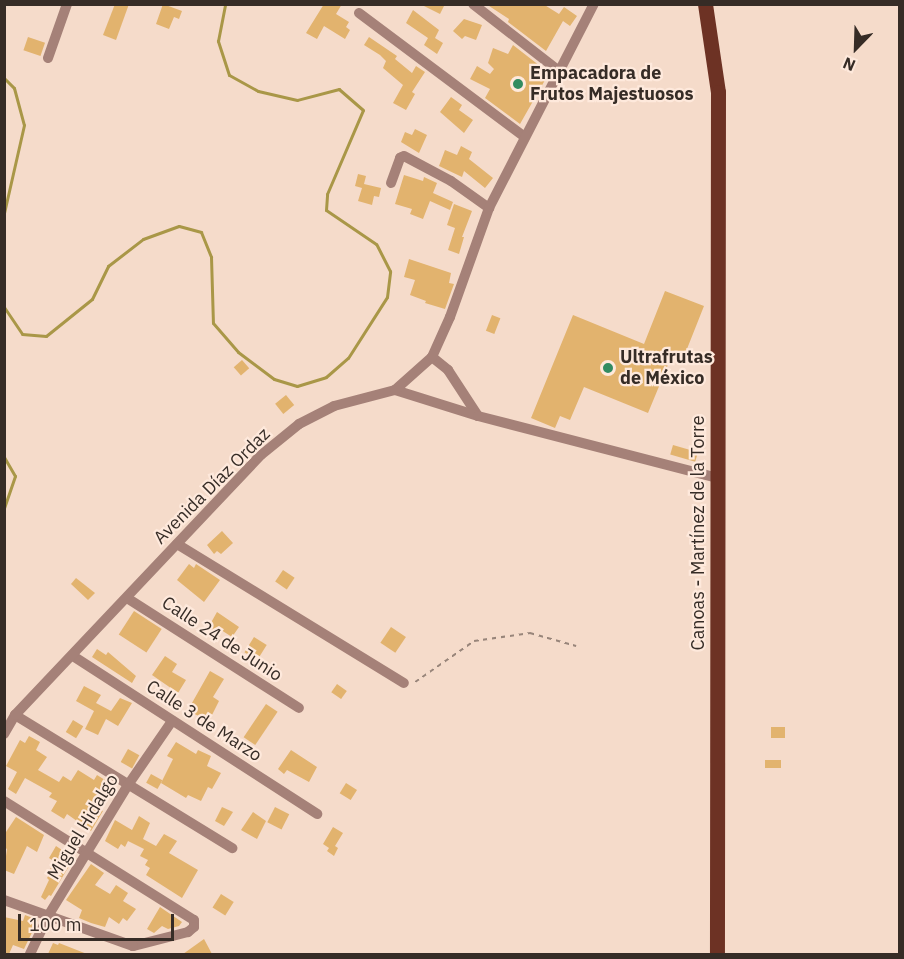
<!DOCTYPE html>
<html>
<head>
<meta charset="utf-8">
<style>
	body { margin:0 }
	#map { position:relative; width:904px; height:959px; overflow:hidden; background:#f5dbca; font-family:"IBM Plex Sans",sans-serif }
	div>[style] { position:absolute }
	.stream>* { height:3px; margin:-1.5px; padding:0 1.5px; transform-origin:1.5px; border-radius:1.5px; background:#a99747 }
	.building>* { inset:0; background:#e2b36e; transform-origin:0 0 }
	.path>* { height:1.5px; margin-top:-0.75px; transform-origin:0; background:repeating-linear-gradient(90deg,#98857a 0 4.5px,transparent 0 9px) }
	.street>* { height:10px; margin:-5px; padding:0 5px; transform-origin:5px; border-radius:5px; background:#a58178 }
	.primary>* { height:15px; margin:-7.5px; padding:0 7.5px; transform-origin:7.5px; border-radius:7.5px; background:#6d3224 }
	.dots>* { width:16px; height:16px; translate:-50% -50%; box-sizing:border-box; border:3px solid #fee9dc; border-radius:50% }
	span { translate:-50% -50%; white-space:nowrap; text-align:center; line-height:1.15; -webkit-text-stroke:4.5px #fee9dc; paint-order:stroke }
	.poi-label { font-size:18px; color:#362c26; font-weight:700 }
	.left { translate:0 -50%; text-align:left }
	.street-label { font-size:18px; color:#362c26 }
	.frame { position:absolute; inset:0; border:6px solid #362c26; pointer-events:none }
	.north { position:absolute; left:826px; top:18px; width:60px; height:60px; -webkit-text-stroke:4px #fee9dc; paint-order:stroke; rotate:203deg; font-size:16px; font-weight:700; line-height:24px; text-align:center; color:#362c26 }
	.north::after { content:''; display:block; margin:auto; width:21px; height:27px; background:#362c26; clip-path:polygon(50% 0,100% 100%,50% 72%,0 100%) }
	.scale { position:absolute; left:18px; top:914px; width:156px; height:27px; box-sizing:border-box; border:3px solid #362c26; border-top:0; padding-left:8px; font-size:18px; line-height:21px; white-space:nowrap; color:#362c26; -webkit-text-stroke:4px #fee9dc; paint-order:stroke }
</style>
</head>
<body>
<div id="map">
	<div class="stream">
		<i style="left:4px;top:78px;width:14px;rotate:45deg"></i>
		<i style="left:14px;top:88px;width:38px;rotate:75deg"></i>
		<i style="left:24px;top:125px;width:90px;rotate:102.8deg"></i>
		<i style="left:4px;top:307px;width:32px;rotate:56deg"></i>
		<i style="left:22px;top:334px;width:24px;rotate:5deg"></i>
		<i style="left:46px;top:336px;width:59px;rotate:-38.8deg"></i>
		<i style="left:92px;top:299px;width:37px;rotate:-64deg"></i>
		<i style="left:108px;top:266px;width:44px;rotate:-37.6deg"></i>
		<i style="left:143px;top:239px;width:38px;rotate:-20deg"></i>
		<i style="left:179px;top:226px;width:23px;rotate:15deg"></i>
		<i style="left:201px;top:232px;width:27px;rotate:68deg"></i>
		<i style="left:211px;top:257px;width:66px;rotate:88.3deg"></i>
		<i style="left:213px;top:323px;width:38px;rotate:49deg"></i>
		<i style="left:238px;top:352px;width:45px;rotate:36.9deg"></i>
		<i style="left:274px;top:379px;width:24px;rotate:17deg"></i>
		<i style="left:297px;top:386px;width:30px;rotate:-17deg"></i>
		<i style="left:326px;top:377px;width:29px;rotate:-41deg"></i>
		<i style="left:348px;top:358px;width:72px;rotate:-57.4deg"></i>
		<i style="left:387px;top:297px;width:26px;rotate:-83deg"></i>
		<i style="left:390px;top:271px;width:30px;rotate:-117deg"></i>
		<i style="left:376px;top:244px;width:60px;rotate:-145.8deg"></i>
		<i style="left:326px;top:210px;width:16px;rotate:-86deg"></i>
		<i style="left:327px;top:194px;width:91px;rotate:-66.8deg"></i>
		<i style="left:363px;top:110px;width:32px;rotate:-139deg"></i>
		<i style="left:339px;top:89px;width:43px;rotate:165.3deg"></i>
		<i style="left:297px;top:100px;width:40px;rotate:-167deg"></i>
		<i style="left:258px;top:91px;width:33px;rotate:-151deg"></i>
		<i style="left:229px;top:75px;width:36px;rotate:-108deg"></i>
		<i style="left:218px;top:41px;width:38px;rotate:-79deg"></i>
		<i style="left:4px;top:457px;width:22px;rotate:60deg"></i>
		<i style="left:15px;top:476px;width:34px;rotate:109deg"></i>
	</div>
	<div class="building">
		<i style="clip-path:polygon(115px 4px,129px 4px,116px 40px,103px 35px)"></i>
		<i style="clip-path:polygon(163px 4px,182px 11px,179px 19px,174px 17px,169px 29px,156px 24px)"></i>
		<i style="clip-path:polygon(324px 4px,342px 4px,336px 14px,349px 22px,346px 27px,350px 30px,345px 39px,324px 26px,317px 39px,306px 33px)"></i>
		<i style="clip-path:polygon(420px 4px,445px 4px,440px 14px)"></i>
		<i style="clip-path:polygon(486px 4px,543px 4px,559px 14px,564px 7px,577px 16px,570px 26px,563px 21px,546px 51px,508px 22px,509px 19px)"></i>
		<i style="clip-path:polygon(413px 10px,439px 30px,435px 38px,443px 43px,437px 54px,424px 45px,428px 38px,406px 23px)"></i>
		<i style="clip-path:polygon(464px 19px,482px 25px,476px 40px,465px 36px,462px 39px,453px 31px)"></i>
		<i style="left:28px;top:37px;width:18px;height:14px;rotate:19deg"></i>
		<i style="clip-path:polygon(369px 37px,397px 56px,395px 59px,412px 73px,416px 66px,425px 72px,412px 92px,415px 94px,406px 110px,393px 103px,403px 85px,383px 68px,386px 61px,380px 55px,364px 45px)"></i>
		<i style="clip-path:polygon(513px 45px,549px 73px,520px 124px,485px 98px,490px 89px,470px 79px,477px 66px,490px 74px,494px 69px,488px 63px,493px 48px,508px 54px)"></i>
		<i style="clip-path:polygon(451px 97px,462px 105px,459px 110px,473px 120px,464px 133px,440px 112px)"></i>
		<i style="clip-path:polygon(415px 129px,427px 135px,419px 153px,401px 142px,405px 132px,412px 135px)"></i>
		<i style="clip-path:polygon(461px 146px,472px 152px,469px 159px,493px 178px,485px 188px,464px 171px,462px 177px,439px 166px,445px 150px,457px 155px)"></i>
		<i style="clip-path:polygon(358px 174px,366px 176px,364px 184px,381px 188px,379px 197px,374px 196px,372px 205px,358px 201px,362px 188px,355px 186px)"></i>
		<i style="clip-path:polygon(404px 175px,423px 181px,424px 177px,437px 183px,433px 193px,453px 202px,450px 210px,430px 201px,423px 219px,410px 214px,412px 209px,395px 204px)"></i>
		<i style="clip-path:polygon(454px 204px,472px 211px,462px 237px,464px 237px,459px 254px,448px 250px,455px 228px,447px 225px)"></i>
		<i style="clip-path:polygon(409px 259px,451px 273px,449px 283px,454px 284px,445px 309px,425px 303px,426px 301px,410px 295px,415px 280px,404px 277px)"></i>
		<i style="clip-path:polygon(665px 291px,704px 306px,683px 359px,672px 355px,648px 413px,584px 387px,570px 420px,560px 416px,555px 428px,531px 418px,573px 315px,644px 344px)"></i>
		<i style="left:492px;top:315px;width:9px;height:17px;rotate:21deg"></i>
		<i style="left:242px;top:360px;width:11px;height:11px;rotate:49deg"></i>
		<i style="left:286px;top:395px;width:13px;height:14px;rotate:51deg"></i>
		<i style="left:673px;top:445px;width:26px;height:10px;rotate:16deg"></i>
		<i style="clip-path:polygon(222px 531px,233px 543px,221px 554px,217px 551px,214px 554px,207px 545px)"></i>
		<i style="clip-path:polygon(189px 564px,194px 568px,196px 564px,220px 580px,204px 602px,177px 580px)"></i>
		<i style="left:283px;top:570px;width:14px;height:14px;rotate:34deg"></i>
		<i style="clip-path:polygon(76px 578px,95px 593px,88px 600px,71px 584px)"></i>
		<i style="left:134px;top:611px;width:33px;height:28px;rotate:33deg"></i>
		<i style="clip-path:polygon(217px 612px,239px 627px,232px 637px,218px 628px,215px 633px,208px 628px)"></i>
		<i style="left:391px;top:627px;width:18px;height:19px;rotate:34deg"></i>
		<i style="left:254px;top:637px;width:15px;height:18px;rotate:32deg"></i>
		<i style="clip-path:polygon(97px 649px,106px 655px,108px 652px,136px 676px,132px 683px,92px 657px)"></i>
		<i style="clip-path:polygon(165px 656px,177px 664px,172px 672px,186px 680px,178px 693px,152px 675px)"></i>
		<i style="clip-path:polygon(210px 671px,224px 679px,213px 697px,219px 701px,210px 719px,202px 714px,200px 717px,188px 710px)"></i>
		<i style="left:337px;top:684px;width:12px;height:10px;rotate:35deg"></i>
		<i style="clip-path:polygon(84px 686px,101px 695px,96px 703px,111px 711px,120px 698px,132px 703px,118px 726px,106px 719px,98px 735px,85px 729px,94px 711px,76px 701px)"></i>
		<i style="left:266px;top:704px;width:14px;height:40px;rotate:34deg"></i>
		<i style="left:73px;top:720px;width:12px;height:14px;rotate:31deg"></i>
		<i style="left:771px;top:727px;width:14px;height:11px"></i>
		<i style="clip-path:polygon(29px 736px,40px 742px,36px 750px,47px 757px,38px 770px,59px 782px,63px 776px,71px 781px,78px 770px,94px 780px,97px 775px,113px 785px,97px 808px,103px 811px,91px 831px,67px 814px,64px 819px,51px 811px,57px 801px,49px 797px,52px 793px,25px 778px,16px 794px,8px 789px,17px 772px,6px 766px,20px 740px,25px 743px)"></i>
		<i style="clip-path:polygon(176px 742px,196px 754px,198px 750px,211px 756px,207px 766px,221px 773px,212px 789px,208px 787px,201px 801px,188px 795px,186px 798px,161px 783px,173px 759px,167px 756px)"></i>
		<i style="left:128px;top:749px;width:13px;height:15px;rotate:29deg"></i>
		<i style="clip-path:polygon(291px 750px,317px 767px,309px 782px,287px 770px,284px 774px,278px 769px)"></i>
		<i style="left:765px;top:760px;width:16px;height:8px"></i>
		<i style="left:151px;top:774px;width:13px;height:10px;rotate:29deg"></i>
		<i style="left:346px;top:783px;width:13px;height:12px;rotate:32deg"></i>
		<i style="clip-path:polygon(222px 807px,233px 812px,224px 826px,215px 821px)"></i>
		<i style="left:275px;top:807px;width:16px;height:17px;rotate:27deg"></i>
		<i style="clip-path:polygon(253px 812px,266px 821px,257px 839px,241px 830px)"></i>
		<i style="clip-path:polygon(139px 816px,150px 823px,143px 839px,156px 846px,164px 834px,177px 841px,169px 853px,198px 870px,182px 898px,146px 875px,150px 868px,145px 865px,148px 860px,140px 856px,144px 849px,128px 841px,125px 847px,121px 844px,118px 849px,105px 841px,115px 820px,132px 830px)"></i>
		<i style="clip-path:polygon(16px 817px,44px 835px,37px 852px,27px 846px,14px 874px,4px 870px,7px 849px,4px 847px,4px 835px)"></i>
		<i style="clip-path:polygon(333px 827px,343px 833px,335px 846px,338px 848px,334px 856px,327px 851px,329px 848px,323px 844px)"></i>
		<i style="clip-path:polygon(56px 846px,74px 858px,51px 896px,49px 895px,45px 900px,41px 897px,49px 880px,47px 878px,50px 873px,48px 872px,55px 862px,49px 858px)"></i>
		<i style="clip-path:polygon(91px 864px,104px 873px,95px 885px,110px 894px,116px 885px,128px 893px,123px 901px,136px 909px,127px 921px,123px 918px,119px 924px,109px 917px,105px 927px,91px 923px,79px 918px,82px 910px,66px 900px)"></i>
		<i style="left:221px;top:894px;width:15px;height:16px;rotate:32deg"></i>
		<i style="clip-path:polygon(160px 907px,182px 922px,179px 926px,168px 929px,162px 926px,154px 933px,147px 929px)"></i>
		<i style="clip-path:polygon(25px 915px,38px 920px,24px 949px,13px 945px,9px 954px,4px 954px,4px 917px,23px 921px)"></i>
		<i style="clip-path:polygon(204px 939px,212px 954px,183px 954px)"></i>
		<i style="clip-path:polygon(53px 943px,58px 945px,59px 943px,87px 954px,48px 954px)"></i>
	</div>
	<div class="path">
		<i style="left:415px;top:682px;width:72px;rotate:-34.8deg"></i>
		<i style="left:474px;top:641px;width:57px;rotate:-8.1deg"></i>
		<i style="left:530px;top:633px;width:48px;rotate:15.8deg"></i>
	</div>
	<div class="street">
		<i style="left:473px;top:4px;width:109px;rotate:37.9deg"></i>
		<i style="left:359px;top:13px;width:207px;rotate:36.8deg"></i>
		<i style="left:48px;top:58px;width:57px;rotate:-70.6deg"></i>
		<i style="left:391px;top:183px;width:27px;rotate:-70deg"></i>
		<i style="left:400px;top:158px;width:4px;rotate:-27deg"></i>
		<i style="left:404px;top:156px;width:53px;rotate:28deg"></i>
		<i style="left:451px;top:181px;width:47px;rotate:35.4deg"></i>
		<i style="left:432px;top:357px;width:21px;rotate:39deg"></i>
		<i style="left:448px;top:370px;width:55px;rotate:56.9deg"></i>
		<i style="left:395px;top:390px;width:87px;rotate:17.4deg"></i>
		<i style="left:478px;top:416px;width:248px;rotate:14.5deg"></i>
		<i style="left:177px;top:544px;width:266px;rotate:31.5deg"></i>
		<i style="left:127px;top:598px;width:204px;rotate:32.6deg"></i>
		<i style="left:73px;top:656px;width:291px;rotate:32.9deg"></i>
		<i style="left:15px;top:715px;width:255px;rotate:31.5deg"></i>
		<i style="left:4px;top:734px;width:22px;rotate:-60deg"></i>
		<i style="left:15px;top:715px;width:358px;rotate:-46.6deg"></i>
		<i style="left:261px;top:455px;width:49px;rotate:-39.2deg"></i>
		<i style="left:299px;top:424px;width:39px;rotate:-27deg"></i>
		<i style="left:334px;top:406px;width:63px;rotate:-14.7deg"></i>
		<i style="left:395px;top:390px;width:50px;rotate:-41.7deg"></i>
		<i style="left:432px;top:357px;width:44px;rotate:-65.8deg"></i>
		<i style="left:450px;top:317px;width:116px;rotate:-70.3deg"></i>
		<i style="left:489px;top:208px;width:229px;rotate:-62.8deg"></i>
		<i style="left:4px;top:801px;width:224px;rotate:32.1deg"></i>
		<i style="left:194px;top:920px;width:7px;rotate:90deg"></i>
		<i style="left:194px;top:927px;width:8px;rotate:140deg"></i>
		<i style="left:188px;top:932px;width:57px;rotate:165.7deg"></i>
		<i style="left:133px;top:946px;width:137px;rotate:-160.4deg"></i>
		<i style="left:30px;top:954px;width:42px;rotate:-64.7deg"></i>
		<i style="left:48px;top:916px;width:153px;rotate:-58.6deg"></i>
		<i style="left:128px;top:785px;width:78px;rotate:-55.5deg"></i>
	</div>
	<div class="primary">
		<i style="left:705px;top:4px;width:89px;rotate:81.6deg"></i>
		<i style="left:718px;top:92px;width:862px;rotate:90.07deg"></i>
	</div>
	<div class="dots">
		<i style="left:518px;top:84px;background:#328c61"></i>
		<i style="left:608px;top:368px;background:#328c61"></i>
	</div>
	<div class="poi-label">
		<span class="left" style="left:530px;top:84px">Empacadora de<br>Frutos Majestuosos</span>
		<span class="left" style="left:620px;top:368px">Ultrafrutas<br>de México</span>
	</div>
	<div class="street-label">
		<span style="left:212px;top:486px;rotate:-45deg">Avenida Díaz Ordaz</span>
		<span style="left:698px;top:533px;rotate:-90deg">Canoas - Martínez de la Torre</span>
		<span style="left:222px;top:639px;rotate:33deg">Calle 24 de Junio</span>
		<span style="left:204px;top:721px;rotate:33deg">Calle 3 de Marzo</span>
		<span style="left:83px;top:827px;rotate:-59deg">Miguel Hidalgo</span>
	</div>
	<div class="frame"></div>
	<div class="north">N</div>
	<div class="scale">100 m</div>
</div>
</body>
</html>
